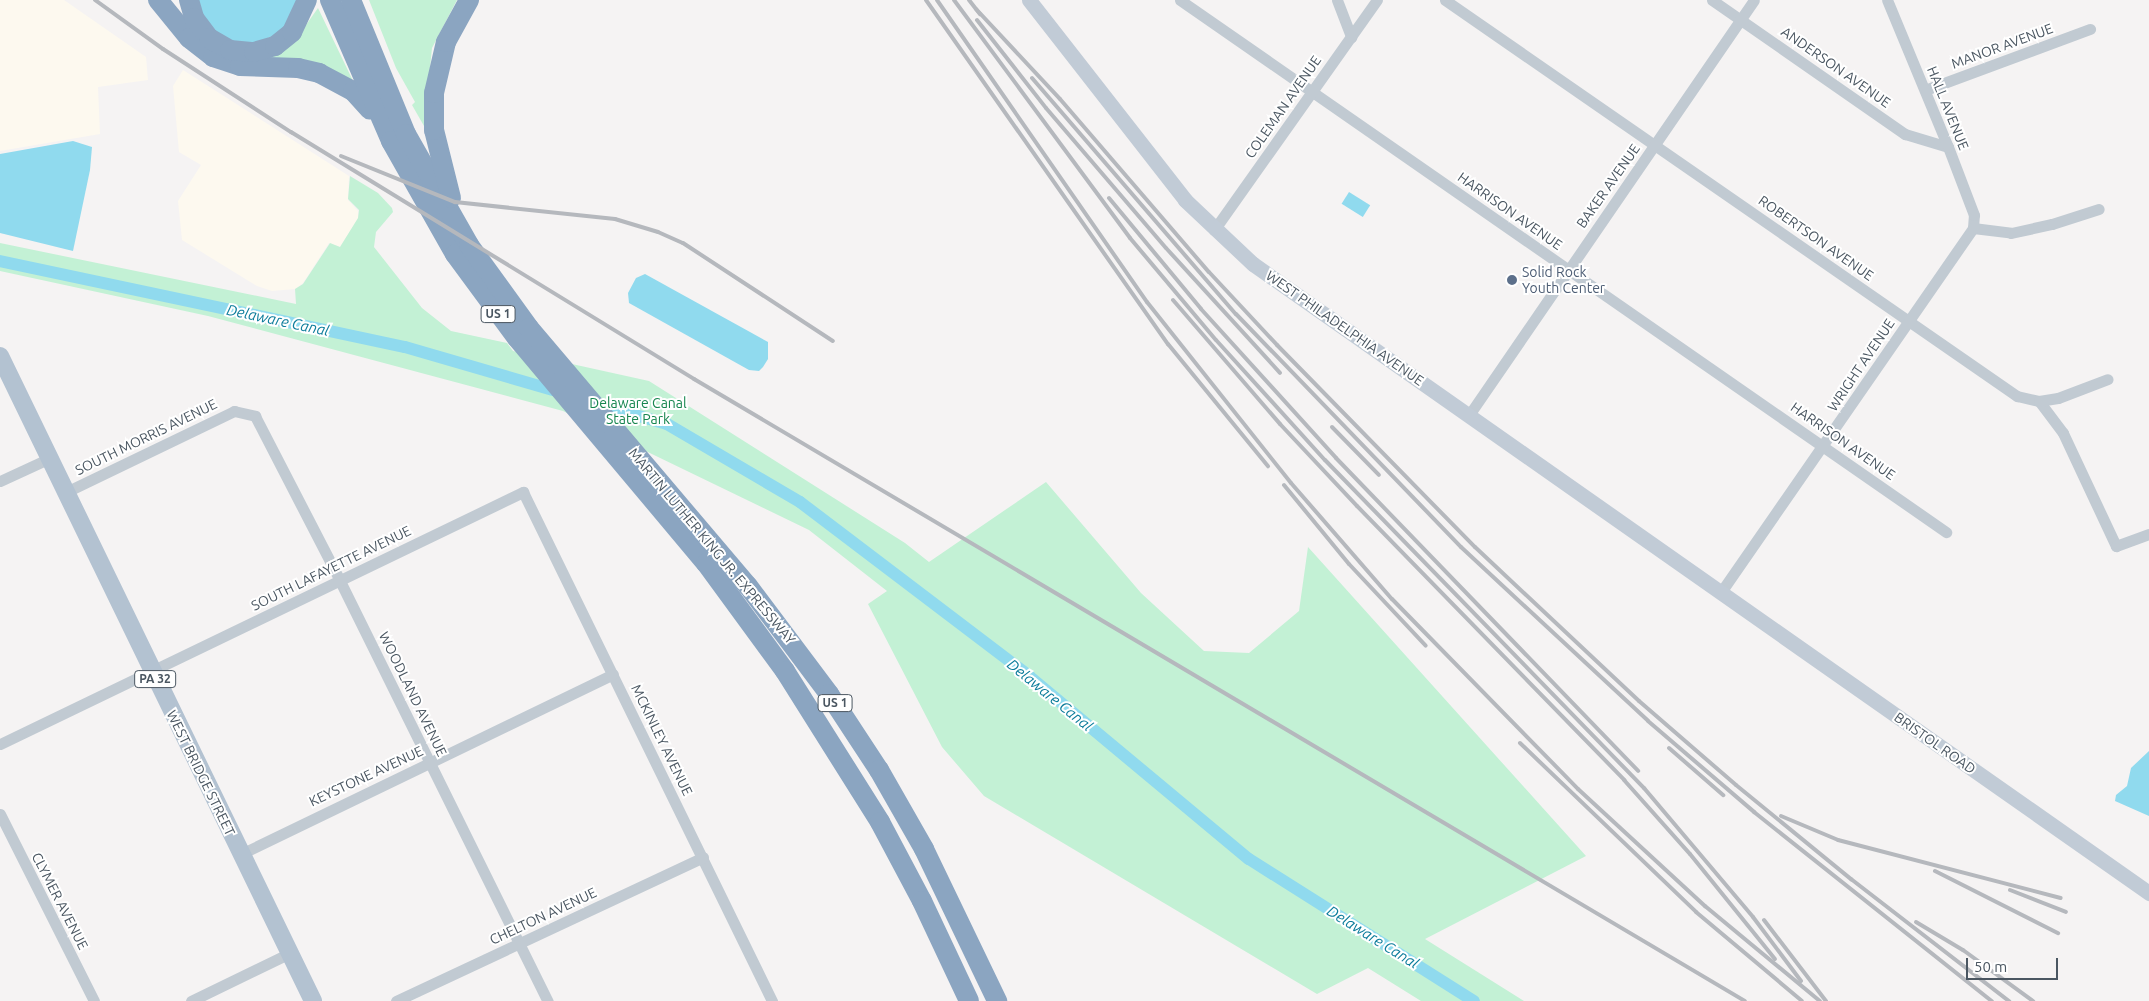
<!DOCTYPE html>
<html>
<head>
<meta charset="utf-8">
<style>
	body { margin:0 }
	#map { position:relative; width:2149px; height:1001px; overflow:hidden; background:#f5f3f3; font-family:Ubuntu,sans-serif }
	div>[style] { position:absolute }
	.commercial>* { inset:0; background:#fdf9ef }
	.green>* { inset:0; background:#c3f1d5 }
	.water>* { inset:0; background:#90daee; transform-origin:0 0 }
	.canal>* { height:12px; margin:-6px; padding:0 6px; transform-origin:6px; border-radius:6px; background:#90daee }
	.street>* { height:11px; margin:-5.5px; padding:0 5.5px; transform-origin:5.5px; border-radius:5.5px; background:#c1cad2 }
	.secondary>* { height:15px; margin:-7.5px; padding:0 7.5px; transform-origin:7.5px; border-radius:7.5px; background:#c1cbd6 }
	.primary>* { height:18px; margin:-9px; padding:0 9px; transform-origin:9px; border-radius:9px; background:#b3c2d1 }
	.highway>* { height:20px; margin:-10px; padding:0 10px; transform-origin:10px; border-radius:10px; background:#8ba5c1 }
	.rail>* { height:4px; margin:-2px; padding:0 2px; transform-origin:2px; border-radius:2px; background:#b5b8bd }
	.dots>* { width:14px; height:14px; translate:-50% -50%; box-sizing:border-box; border:2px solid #fff; border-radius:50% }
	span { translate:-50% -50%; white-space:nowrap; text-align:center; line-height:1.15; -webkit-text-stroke:4px #fff; paint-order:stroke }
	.shield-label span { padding:1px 4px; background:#fff; border:1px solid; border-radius:4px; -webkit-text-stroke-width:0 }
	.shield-label { font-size:12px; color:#4a5661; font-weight:700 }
	.street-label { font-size:14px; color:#4a5661 }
	.service-label { font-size:14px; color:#4e5e75 }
	.left { translate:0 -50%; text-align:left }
	.park-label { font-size:14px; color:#17864f }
	.water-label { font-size:15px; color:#0c7c9b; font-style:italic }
	.scale { position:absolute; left:1966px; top:958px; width:92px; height:22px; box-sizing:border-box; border:2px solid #4a5661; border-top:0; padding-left:6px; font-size:15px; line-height:18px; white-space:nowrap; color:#4a5661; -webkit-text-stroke:4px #fff; paint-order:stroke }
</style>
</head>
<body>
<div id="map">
	<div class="commercial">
		<i style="clip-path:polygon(0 0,64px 0,146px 57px,148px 80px,98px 87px,100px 134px,0 151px)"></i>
		<i style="clip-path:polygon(183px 70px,349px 176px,348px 200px,358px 211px,358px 219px,340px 247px,329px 243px,303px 283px,295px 289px,272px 291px,257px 286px,182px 240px,178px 201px,201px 165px,179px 152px,173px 86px)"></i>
	</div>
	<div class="green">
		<i style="clip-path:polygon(369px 0,457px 0,432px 48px,424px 126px,412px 105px,415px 102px,396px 68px)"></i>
		<i style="clip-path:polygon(318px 8px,354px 83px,264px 58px,296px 39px)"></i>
		<i style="clip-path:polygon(350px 176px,378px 193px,392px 208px,393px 212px,376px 232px,374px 247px,422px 308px,451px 331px,507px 343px,513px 351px,649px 381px,905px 543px,929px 562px,1046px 482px,1141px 593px,1204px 651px,1249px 653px,1299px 611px,1308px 547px,1586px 856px,1425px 939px,1524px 1001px,1421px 1001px,1368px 968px,1317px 994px,984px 796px,942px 747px,868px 604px,887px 591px,809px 530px,563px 411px,208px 316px,0 271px,0 243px,296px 304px,295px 289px,303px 284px,330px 243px,340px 247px,358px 218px,359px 210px,348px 199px)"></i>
	</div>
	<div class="water">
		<i style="clip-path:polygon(197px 0,301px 0,284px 31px,252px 45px,231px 42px,209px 28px)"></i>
		<i style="clip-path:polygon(73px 141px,92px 147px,90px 170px,73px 251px,0 233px,0 154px)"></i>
		<i style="left:1349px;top:192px;width:25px;height:14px;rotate:32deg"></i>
		<i style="clip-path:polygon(645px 274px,768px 342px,768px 359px,763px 367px,759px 371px,749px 370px,629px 303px,628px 293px,636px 278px)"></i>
		<i style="clip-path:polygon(2149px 751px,2149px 816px,2115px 801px,2116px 795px,2127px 786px,2131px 768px)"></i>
	</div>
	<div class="canal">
		<i style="left:0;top:261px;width:414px;rotate:12deg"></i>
		<i style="left:405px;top:347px;width:154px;rotate:16.2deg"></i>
		<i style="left:614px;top:409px;width:55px;rotate:15.8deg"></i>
		<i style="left:667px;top:424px;width:154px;rotate:30.4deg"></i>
		<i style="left:800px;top:502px;width:288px;rotate:37.2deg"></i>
		<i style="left:1029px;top:676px;width:286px;rotate:39.8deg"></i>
		<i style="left:1249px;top:859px;width:266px;rotate:32.3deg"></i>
	</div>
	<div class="street">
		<i style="left:1180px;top:0;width:933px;rotate:34.78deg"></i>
		<i style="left:1337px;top:0;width:40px;rotate:69deg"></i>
		<i style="left:1445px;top:0;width:696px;rotate:34.7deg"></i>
		<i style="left:2017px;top:396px;width:23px;rotate:13deg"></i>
		<i style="left:2039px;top:401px;width:40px;rotate:53deg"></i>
		<i style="left:2063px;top:433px;width:125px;rotate:64.9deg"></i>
		<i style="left:2116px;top:546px;width:35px;rotate:-20deg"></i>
		<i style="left:1712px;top:0;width:235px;rotate:34.8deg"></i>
		<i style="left:1905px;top:134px;width:45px;rotate:16.8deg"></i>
		<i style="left:1925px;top:90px;width:176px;rotate:-20.3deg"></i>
		<i style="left:1973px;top:228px;width:38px;rotate:7deg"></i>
		<i style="left:2011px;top:233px;width:42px;rotate:-12.4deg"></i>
		<i style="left:2052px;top:224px;width:49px;rotate:-17.7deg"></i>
		<i style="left:1214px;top:230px;width:282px;rotate:-54.7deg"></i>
		<i style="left:2039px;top:401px;width:19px;rotate:-9deg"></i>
		<i style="left:2058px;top:398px;width:53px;rotate:-20.8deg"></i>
		<i style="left:1469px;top:415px;width:503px;rotate:-55.52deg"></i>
		<i style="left:0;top:481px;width:55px;rotate:-24.7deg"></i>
		<i style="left:66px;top:492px;width:187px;rotate:-25.7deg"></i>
		<i style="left:234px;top:411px;width:22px;rotate:13deg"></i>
		<i style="left:255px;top:416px;width:186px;rotate:62.7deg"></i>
		<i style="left:340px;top:581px;width:469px;rotate:63.7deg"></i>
		<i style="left:1721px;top:592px;width:443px;rotate:-55.3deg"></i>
		<i style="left:1973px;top:228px;width:13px;rotate:-86deg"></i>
		<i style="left:1974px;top:215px;width:73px;rotate:-110.9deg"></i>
		<i style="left:1948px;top:147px;width:159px;rotate:-112.5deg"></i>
		<i style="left:0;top:744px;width:581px;rotate:-25.73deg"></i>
		<i style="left:523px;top:492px;width:567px;rotate:63.93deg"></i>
		<i style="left:0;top:814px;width:209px;rotate:63.3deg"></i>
		<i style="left:241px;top:854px;width:413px;rotate:-25.8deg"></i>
		<i style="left:191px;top:1001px;width:110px;rotate:-25.9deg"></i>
		<i style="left:396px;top:1001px;width:339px;rotate:-25.1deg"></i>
	</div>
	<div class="secondary">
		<i style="left:1029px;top:0;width:254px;rotate:52deg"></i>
		<i style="left:1185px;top:200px;width:93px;rotate:43.3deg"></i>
		<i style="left:1253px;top:264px;width:1095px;rotate:35.07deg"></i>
	</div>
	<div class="primary">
		<i style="left:0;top:356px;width:717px;rotate:64.11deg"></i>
	</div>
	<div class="highway">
		<i style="left:158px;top:0;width:49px;rotate:50.8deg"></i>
		<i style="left:189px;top:38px;width:31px;rotate:38deg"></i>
		<i style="left:213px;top:57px;width:28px;rotate:18deg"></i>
		<i style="left:240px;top:66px;width:58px;rotate:2deg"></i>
		<i style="left:298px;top:68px;width:22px;rotate:13deg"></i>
		<i style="left:319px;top:73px;width:38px;rotate:28deg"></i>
		<i style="left:353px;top:91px;width:25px;rotate:48deg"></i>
		<i style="left:189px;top:0;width:19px;rotate:74deg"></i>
		<i style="left:194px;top:18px;width:25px;rotate:53deg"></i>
		<i style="left:209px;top:38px;width:24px;rotate:30deg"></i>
		<i style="left:230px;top:50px;width:24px;rotate:5deg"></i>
		<i style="left:254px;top:52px;width:22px;rotate:-16deg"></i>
		<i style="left:275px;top:46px;width:22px;rotate:-39deg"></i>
		<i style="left:292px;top:32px;width:35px;rotate:-65deg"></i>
		<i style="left:330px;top:0;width:154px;rotate:66.6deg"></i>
		<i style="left:391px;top:141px;width:130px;rotate:60.5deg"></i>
		<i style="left:455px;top:254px;width:104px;rotate:53.6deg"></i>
		<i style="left:517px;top:338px;width:294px;rotate:50deg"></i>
		<i style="left:706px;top:563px;width:134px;rotate:53.8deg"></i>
		<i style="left:785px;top:671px;width:178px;rotate:57.8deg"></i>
		<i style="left:880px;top:822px;width:89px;rotate:62deg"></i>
		<i style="left:922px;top:901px;width:110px;rotate:64.8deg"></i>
		<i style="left:351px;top:0;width:145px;rotate:67.7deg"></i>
		<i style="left:406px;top:134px;width:128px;rotate:60.4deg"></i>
		<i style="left:469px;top:245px;width:102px;rotate:54.1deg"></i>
		<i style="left:529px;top:328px;width:338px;rotate:49.7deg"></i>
		<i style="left:748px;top:586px;width:135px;rotate:53.1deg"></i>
		<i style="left:829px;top:694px;width:91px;rotate:56.7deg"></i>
		<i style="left:879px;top:770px;width:91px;rotate:60.3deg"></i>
		<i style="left:924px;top:849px;width:169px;rotate:64.3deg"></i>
		<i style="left:451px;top:198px;width:70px;rotate:-104deg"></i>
		<i style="left:434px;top:130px;width:37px;rotate:-90deg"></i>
		<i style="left:434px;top:93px;width:52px;rotate:-76.8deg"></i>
		<i style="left:446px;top:42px;width:48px;rotate:-61.3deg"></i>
	</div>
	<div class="rail">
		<i style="left:95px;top:0;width:84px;rotate:35.8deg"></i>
		<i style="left:163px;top:49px;width:153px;rotate:33deg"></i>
		<i style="left:291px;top:132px;width:473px;rotate:31.5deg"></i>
		<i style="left:694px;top:379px;width:1221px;rotate:30.62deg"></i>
		<i style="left:926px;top:0;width:421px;rotate:54.9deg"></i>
		<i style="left:1168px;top:344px;width:158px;rotate:50.7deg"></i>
		<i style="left:937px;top:0;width:368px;rotate:55.2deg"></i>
		<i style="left:1147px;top:302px;width:231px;rotate:51.5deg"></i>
		<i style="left:1291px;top:483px;width:154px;rotate:49deg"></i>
		<i style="left:1392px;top:599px;width:266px;rotate:45.6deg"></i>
		<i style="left:1578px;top:789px;width:173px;rotate:42.7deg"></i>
		<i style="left:1705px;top:906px;width:149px;rotate:39.6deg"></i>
		<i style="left:954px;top:0;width:296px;rotate:53.5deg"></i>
		<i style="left:1130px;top:238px;width:133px;rotate:49.9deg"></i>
		<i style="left:1216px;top:340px;width:162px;rotate:47.8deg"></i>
		<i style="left:1325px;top:460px;width:458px;rotate:45.8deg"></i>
		<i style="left:1644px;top:788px;width:169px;rotate:49.8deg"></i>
		<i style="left:1753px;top:917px;width:80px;rotate:53.1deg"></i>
		<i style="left:969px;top:0;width:18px;rotate:52deg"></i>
		<i style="left:976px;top:9px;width:123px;rotate:47deg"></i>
		<i style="left:1060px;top:99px;width:228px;rotate:49.3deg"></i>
		<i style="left:1209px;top:272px;width:100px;rotate:47deg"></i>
		<i style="left:1277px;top:345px;width:283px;rotate:45.6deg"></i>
		<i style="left:1475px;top:547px;width:225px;rotate:43.2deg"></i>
		<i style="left:1639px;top:701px;width:128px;rotate:40.9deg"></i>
		<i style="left:1736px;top:785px;width:149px;rotate:39.3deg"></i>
		<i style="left:1851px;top:879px;width:200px;rotate:37.7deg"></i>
		<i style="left:977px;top:20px;width:112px;rotate:51.9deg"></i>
		<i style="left:1046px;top:108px;width:184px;rotate:49.4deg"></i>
		<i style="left:1166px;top:248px;width:169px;rotate:47.6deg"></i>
		<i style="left:1032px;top:78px;width:312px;rotate:49.2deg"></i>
		<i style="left:1236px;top:314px;width:324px;rotate:46deg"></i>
		<i style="left:1461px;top:547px;width:255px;rotate:42.9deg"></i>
		<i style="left:1648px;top:721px;width:140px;rotate:40.6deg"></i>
		<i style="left:1754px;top:812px;width:304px;rotate:38.5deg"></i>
		<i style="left:341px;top:156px;width:123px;rotate:22deg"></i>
		<i style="left:455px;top:202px;width:161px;rotate:6.1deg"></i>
		<i style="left:615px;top:219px;width:45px;rotate:16.8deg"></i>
		<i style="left:658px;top:232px;width:27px;rotate:24deg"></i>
		<i style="left:683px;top:243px;width:179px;rotate:33.2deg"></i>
		<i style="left:1109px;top:198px;width:144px;rotate:50.3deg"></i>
		<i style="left:1201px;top:309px;width:201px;rotate:47.8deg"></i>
		<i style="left:1336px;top:458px;width:435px;rotate:46deg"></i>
		<i style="left:1173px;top:300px;width:164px;rotate:49.2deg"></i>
		<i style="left:1280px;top:424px;width:112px;rotate:46.8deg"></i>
		<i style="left:1357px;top:506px;width:383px;rotate:45.7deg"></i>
		<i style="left:1624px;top:780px;width:99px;rotate:48.3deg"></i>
		<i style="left:1690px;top:854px;width:135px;rotate:51deg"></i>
		<i style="left:1332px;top:427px;width:67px;rotate:45.6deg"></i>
		<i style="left:1284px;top:485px;width:102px;rotate:50.6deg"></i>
		<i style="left:1349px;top:564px;width:112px;rotate:46.8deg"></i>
		<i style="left:1520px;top:743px;width:244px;rotate:43.8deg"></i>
		<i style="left:1696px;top:912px;width:138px;rotate:40deg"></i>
		<i style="left:1669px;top:748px;width:72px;rotate:41deg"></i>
		<i style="left:1781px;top:816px;width:62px;rotate:22.8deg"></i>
		<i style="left:1838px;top:840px;width:230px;rotate:14.6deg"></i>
		<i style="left:1935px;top:871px;width:138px;rotate:26.8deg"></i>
		<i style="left:2010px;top:890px;width:60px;rotate:21.4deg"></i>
		<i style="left:1764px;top:920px;width:102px;rotate:52.6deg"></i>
		<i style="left:1916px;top:922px;width:55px;rotate:30.8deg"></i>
		<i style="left:1963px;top:950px;width:87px;rotate:36.1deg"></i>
	</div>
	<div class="dots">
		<i style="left:1512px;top:280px;background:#5c6f8a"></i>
	</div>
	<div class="shield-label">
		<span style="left:498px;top:314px">US 1</span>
		<span style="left:155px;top:679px">PA 32</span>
		<span style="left:835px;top:703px">US 1</span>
	</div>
	<div class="street-label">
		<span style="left:2002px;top:46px;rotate:-20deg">MANOR AVENUE</span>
		<span style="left:1836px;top:67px;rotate:35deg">ANDERSON AVENUE</span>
		<span style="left:1283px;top:107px;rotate:-55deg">COLEMAN AVENUE</span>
		<span style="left:1948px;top:108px;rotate:68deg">HALL AVENUE</span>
		<span style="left:1608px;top:186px;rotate:-55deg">BAKER AVENUE</span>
		<span style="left:1510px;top:211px;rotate:35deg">HARRISON AVENUE</span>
		<span style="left:1816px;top:238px;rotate:35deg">ROBERTSON AVENUE</span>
		<span style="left:1345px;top:328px;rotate:35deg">WEST PHILADELPHIA AVENUE</span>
		<span style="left:1861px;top:365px;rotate:-56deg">WRIGHT AVENUE</span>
		<span style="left:146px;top:437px;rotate:-26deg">SOUTH MORRIS AVENUE</span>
		<span style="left:1843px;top:441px;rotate:35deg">HARRISON AVENUE</span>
		<span style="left:712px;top:546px;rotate:50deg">MARTIN LUTHER KING JR. EXPRESSWAY</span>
		<span style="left:331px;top:568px;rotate:-26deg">SOUTH LAFAYETTE AVENUE</span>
		<span style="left:413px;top:694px;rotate:64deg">WOODLAND AVENUE</span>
		<span style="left:662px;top:740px;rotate:64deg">MCKINLEY AVENUE</span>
		<span style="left:1935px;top:743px;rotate:35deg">BRISTOL ROAD</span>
		<span style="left:201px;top:773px;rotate:64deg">WEST BRIDGE STREET</span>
		<span style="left:366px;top:776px;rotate:-25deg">KEYSTONE AVENUE</span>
		<span style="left:60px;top:901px;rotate:63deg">CLYMER AVENUE</span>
		<span style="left:543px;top:916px;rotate:-25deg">CHELTON AVENUE</span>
	</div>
	<div class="service-label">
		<span class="left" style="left:1522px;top:280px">Solid Rock<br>Youth Center</span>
	</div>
	<div class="park-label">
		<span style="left:638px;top:411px">Delaware Canal<br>State Park</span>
	</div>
	<div class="water-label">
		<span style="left:278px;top:320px;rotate:12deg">Delaware Canal</span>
		<span style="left:1050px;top:695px;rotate:39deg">Delaware Canal</span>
		<span style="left:1373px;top:937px;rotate:32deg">Delaware Canal</span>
	</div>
	<div class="scale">50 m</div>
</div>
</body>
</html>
